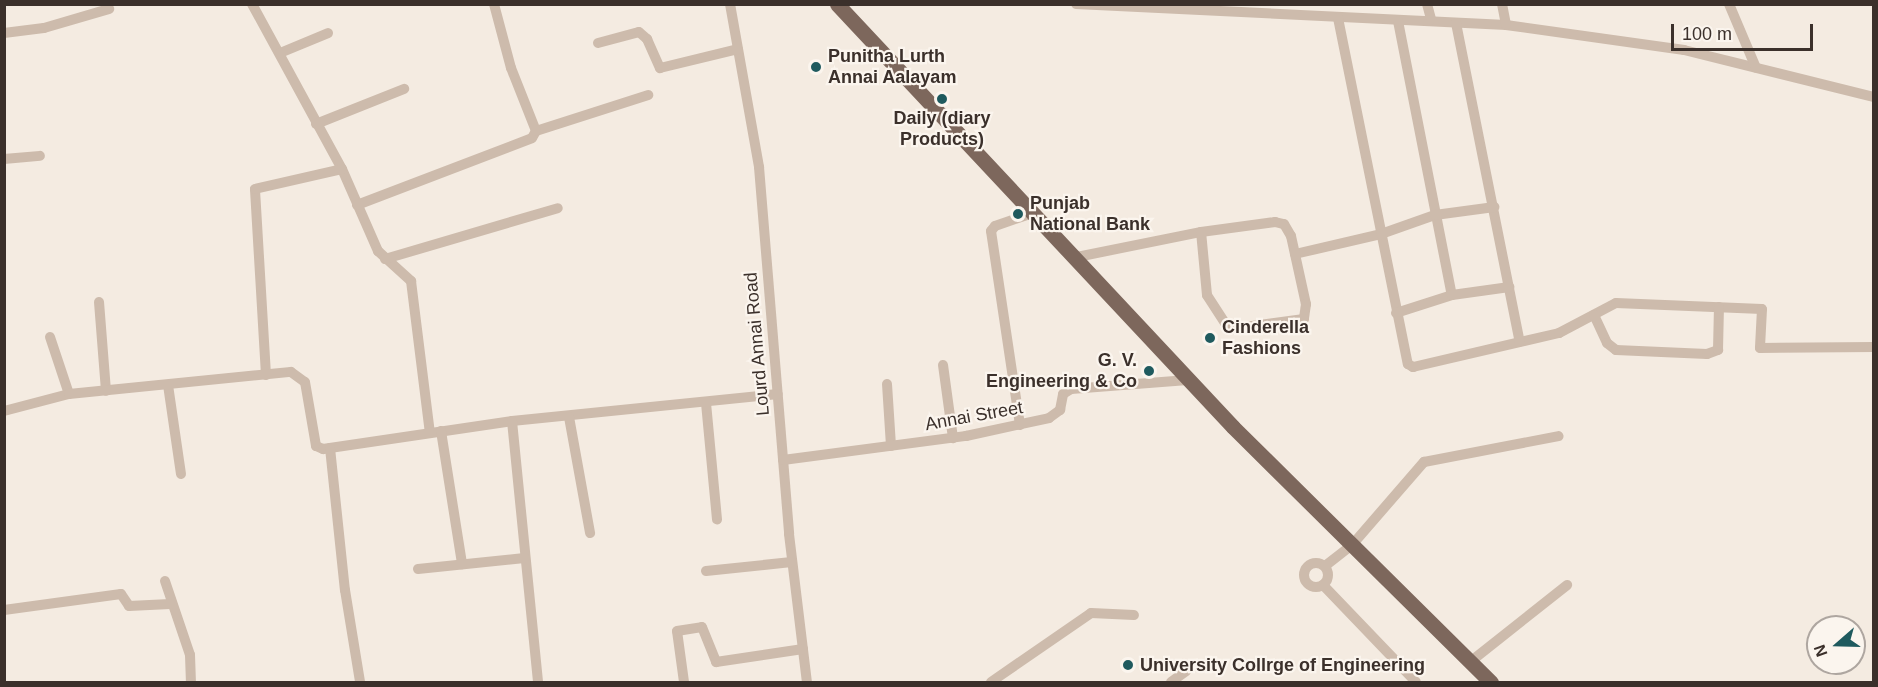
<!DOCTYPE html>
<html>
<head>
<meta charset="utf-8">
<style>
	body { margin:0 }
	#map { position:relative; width:1878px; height:687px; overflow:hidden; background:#f4ebe1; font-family:Arial,sans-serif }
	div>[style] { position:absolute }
	.street>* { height:10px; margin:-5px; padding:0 5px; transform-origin:5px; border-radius:5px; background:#cdbbac }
	.street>.ring { margin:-5px; padding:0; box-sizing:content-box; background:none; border:10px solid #cdbbac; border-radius:50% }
	.primary>* { height:15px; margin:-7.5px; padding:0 7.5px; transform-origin:7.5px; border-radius:7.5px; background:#7d675c }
	.dots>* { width:16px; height:16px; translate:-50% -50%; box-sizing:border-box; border:3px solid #fbf5ee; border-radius:50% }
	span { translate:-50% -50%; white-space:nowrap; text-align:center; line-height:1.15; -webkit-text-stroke:4.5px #fbf5ee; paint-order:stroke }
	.poi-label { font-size:18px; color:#3b302b; font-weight:700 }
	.left { translate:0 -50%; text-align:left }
	.right { translate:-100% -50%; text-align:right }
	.street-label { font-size:18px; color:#3b302b }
	.frame { position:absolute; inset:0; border:6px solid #3b302b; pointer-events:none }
	.north { position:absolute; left:1806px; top:615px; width:60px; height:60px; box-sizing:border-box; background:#fbf5ee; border:2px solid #aea6a0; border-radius:50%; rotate:250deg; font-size:16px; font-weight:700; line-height:24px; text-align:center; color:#3b302b }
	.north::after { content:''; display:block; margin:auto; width:21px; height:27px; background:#1f5a5e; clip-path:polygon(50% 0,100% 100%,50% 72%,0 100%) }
	.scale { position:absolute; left:1671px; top:24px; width:142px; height:27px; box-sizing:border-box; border:3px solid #3b302b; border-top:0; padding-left:8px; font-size:18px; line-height:21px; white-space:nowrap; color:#3b302b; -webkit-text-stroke:4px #fbf5ee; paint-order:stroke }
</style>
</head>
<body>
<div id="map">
	<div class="street">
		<i style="left:252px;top:4px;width:188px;rotate:61.4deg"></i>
		<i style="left:342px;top:169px;width:90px;rotate:66.3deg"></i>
		<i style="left:378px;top:251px;width:45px;rotate:42.3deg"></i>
		<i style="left:411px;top:281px;width:153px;rotate:82.9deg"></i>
		<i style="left:730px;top:4px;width:166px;rotate:79.9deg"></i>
		<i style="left:759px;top:167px;width:368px;rotate:85.3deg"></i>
		<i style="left:789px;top:534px;width:149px;rotate:83.1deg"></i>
		<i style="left:1076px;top:4px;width:431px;rotate:2.8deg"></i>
		<i style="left:1506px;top:25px;width:180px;rotate:8deg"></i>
		<i style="left:1684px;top:50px;width:196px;rotate:13.9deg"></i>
		<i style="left:1427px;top:4px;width:16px;rotate:75deg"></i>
		<i style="left:1502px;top:4px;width:21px;rotate:79deg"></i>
		<i style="left:1729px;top:4px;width:69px;rotate:67.1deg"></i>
		<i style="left:1338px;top:18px;width:353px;rotate:78.6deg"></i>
		<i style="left:1408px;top:364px;width:6px;rotate:31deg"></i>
		<i style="left:1413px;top:367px;width:150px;rotate:-13.1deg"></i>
		<i style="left:1559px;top:333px;width:64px;rotate:-27.8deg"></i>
		<i style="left:1616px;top:303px;width:146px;rotate:2.4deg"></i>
		<i style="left:1762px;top:309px;width:39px;rotate:93deg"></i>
		<i style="left:1760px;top:348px;width:114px;rotate:-0.5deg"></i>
		<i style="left:1398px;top:21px;width:279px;rotate:78.9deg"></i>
		<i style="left:1456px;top:23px;width:325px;rotate:78.7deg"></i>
		<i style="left:4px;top:33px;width:40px;rotate:-7.1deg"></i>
		<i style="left:44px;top:28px;width:68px;rotate:-16.3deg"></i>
		<i style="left:598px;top:43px;width:42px;rotate:-15deg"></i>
		<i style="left:639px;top:32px;width:11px;rotate:41deg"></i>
		<i style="left:647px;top:39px;width:32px;rotate:66deg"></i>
		<i style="left:660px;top:68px;width:80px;rotate:-13.7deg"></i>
		<i style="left:280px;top:53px;width:52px;rotate:-22.6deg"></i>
		<i style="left:316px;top:124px;width:95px;rotate:-21.7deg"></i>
		<i style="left:536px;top:131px;width:118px;rotate:-17.8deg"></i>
		<i style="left:4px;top:159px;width:36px;rotate:-5deg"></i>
		<i style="left:357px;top:205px;width:187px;rotate:-20.9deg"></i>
		<i style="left:532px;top:138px;width:8px;rotate:-60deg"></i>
		<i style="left:536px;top:131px;width:68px;rotate:-111.6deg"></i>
		<i style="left:511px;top:68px;width:66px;rotate:-104.9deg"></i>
		<i style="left:1295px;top:254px;width:88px;rotate:-13.1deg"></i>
		<i style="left:1381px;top:234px;width:57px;rotate:-19.4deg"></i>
		<i style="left:1435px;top:215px;width:60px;rotate:-7.7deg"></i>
		<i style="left:1072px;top:258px;width:132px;rotate:-11.4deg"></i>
		<i style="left:1201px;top:232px;width:75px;rotate:-7.7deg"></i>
		<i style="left:1275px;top:222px;width:9px;rotate:13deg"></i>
		<i style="left:1284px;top:224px;width:14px;rotate:60deg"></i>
		<i style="left:1291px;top:236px;width:70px;rotate:77.6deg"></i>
		<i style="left:1306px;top:304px;width:15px;rotate:98deg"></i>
		<i style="left:1304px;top:319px;width:60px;rotate:172.3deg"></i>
		<i style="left:1245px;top:327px;width:14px;rotate:176deg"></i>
		<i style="left:1231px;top:328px;width:8px;rotate:-140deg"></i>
		<i style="left:1225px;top:323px;width:33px;rotate:-123deg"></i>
		<i style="left:1207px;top:295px;width:63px;rotate:-95.4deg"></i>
		<i style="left:385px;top:259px;width:180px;rotate:-16.4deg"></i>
		<i style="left:99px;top:302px;width:89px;rotate:85.5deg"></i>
		<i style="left:1396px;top:313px;width:59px;rotate:-17.8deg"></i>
		<i style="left:1452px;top:295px;width:58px;rotate:-8deg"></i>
		<i style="left:1594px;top:315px;width:31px;rotate:65deg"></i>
		<i style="left:1607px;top:343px;width:11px;rotate:38deg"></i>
		<i style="left:1616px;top:350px;width:91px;rotate:2.5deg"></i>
		<i style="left:1707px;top:354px;width:12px;rotate:-20deg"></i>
		<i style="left:1718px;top:350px;width:43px;rotate:-88.7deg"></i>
		<i style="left:50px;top:337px;width:60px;rotate:71.6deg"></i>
		<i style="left:943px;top:365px;width:74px;rotate:82.2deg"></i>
		<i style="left:266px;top:375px;width:186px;rotate:-93.4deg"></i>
		<i style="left:255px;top:189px;width:89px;rotate:-12.9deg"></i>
		<i style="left:887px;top:384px;width:62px;rotate:86.3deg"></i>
		<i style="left:168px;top:385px;width:90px;rotate:81.7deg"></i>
		<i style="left:706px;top:403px;width:117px;rotate:84.6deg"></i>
		<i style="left:4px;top:411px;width:67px;rotate:-14.7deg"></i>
		<i style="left:69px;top:394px;width:223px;rotate:-5.7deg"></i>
		<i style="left:291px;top:372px;width:17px;rotate:36deg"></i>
		<i style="left:305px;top:382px;width:65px;rotate:80.2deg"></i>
		<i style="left:316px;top:446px;width:8px;rotate:23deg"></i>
		<i style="left:323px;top:449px;width:191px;rotate:-8.4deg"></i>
		<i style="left:512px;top:421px;width:267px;rotate:-5.8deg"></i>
		<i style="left:569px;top:417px;width:118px;rotate:79.7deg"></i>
		<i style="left:512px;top:421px;width:262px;rotate:84.3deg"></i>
		<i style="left:1020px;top:425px;width:196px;rotate:-98.5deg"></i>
		<i style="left:991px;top:231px;width:6px;rotate:-51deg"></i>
		<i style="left:995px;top:226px;width:37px;rotate:-19deg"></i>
		<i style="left:441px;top:431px;width:135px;rotate:81deg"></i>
		<i style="left:330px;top:448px;width:143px;rotate:84deg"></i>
		<i style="left:345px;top:590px;width:93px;rotate:80.7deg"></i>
		<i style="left:783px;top:460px;width:185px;rotate:-7.5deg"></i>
		<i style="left:966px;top:436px;width:85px;rotate:-12.2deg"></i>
		<i style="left:1049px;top:418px;width:14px;rotate:-36deg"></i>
		<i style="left:1060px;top:410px;width:16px;rotate:-79deg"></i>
		<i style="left:1063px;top:394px;width:9px;rotate:-32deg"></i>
		<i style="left:1071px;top:389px;width:117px;rotate:-4.4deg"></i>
		<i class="ring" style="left:1304px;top:563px;width:14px;height:14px"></i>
		<i style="left:1325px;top:566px;width:34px;rotate:-38deg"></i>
		<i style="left:1352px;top:545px;width:110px;rotate:-49.1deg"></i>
		<i style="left:1424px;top:462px;width:137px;rotate:-10.9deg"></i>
		<i style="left:418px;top:569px;width:107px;rotate:-5.9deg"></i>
		<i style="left:706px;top:571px;width:86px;rotate:-6deg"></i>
		<i style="left:165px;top:581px;width:78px;rotate:71.3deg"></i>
		<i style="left:190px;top:655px;width:27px;rotate:88deg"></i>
		<i style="left:1323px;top:585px;width:134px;rotate:46.2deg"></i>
		<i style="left:4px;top:610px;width:118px;rotate:-7.8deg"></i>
		<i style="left:121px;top:594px;width:14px;rotate:56deg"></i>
		<i style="left:129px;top:606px;width:41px;rotate:-2.8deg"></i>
		<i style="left:1470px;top:662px;width:124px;rotate:-38.4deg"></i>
		<i style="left:684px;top:682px;width:51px;rotate:-97.8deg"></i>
		<i style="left:677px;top:631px;width:25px;rotate:-9deg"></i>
		<i style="left:702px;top:627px;width:38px;rotate:68deg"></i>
		<i style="left:716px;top:662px;width:88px;rotate:-8.5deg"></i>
		<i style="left:991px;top:682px;width:121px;rotate:-34.6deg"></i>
		<i style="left:1091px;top:613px;width:43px;rotate:2.7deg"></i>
		<i style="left:1171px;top:682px;width:19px;rotate:-36deg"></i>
	</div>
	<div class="primary">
		<i style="left:837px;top:4px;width:579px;rotate:46.89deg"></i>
		<i style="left:1233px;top:427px;width:363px;rotate:44.7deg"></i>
	</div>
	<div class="dots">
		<i style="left:816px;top:67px;background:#1f5a5e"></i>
		<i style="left:942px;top:99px;background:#1f5a5e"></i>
		<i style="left:1018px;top:214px;background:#1f5a5e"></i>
		<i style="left:1210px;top:338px;background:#1f5a5e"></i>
		<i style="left:1149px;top:371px;background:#1f5a5e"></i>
		<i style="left:1128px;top:665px;background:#1f5a5e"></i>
	</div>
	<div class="poi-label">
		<span class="left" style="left:828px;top:67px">Punitha Lurth<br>Annai Aalayam</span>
		<span style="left:942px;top:129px">Daily (diary<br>Products)</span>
		<span class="left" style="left:1030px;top:214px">Punjab<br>National Bank</span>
		<span class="left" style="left:1222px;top:338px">Cinderella<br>Fashions</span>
		<span class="right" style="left:1137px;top:371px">G. V.<br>Engineering &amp; Co</span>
		<span class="left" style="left:1140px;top:665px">University Collrge of Engineering</span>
	</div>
	<div class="street-label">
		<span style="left:757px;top:344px;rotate:-95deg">Lourd Annai Road</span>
		<span style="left:974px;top:416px;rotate:-10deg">Annai Street</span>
	</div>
	<div class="frame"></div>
	<div class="north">N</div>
	<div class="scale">100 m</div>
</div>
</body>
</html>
